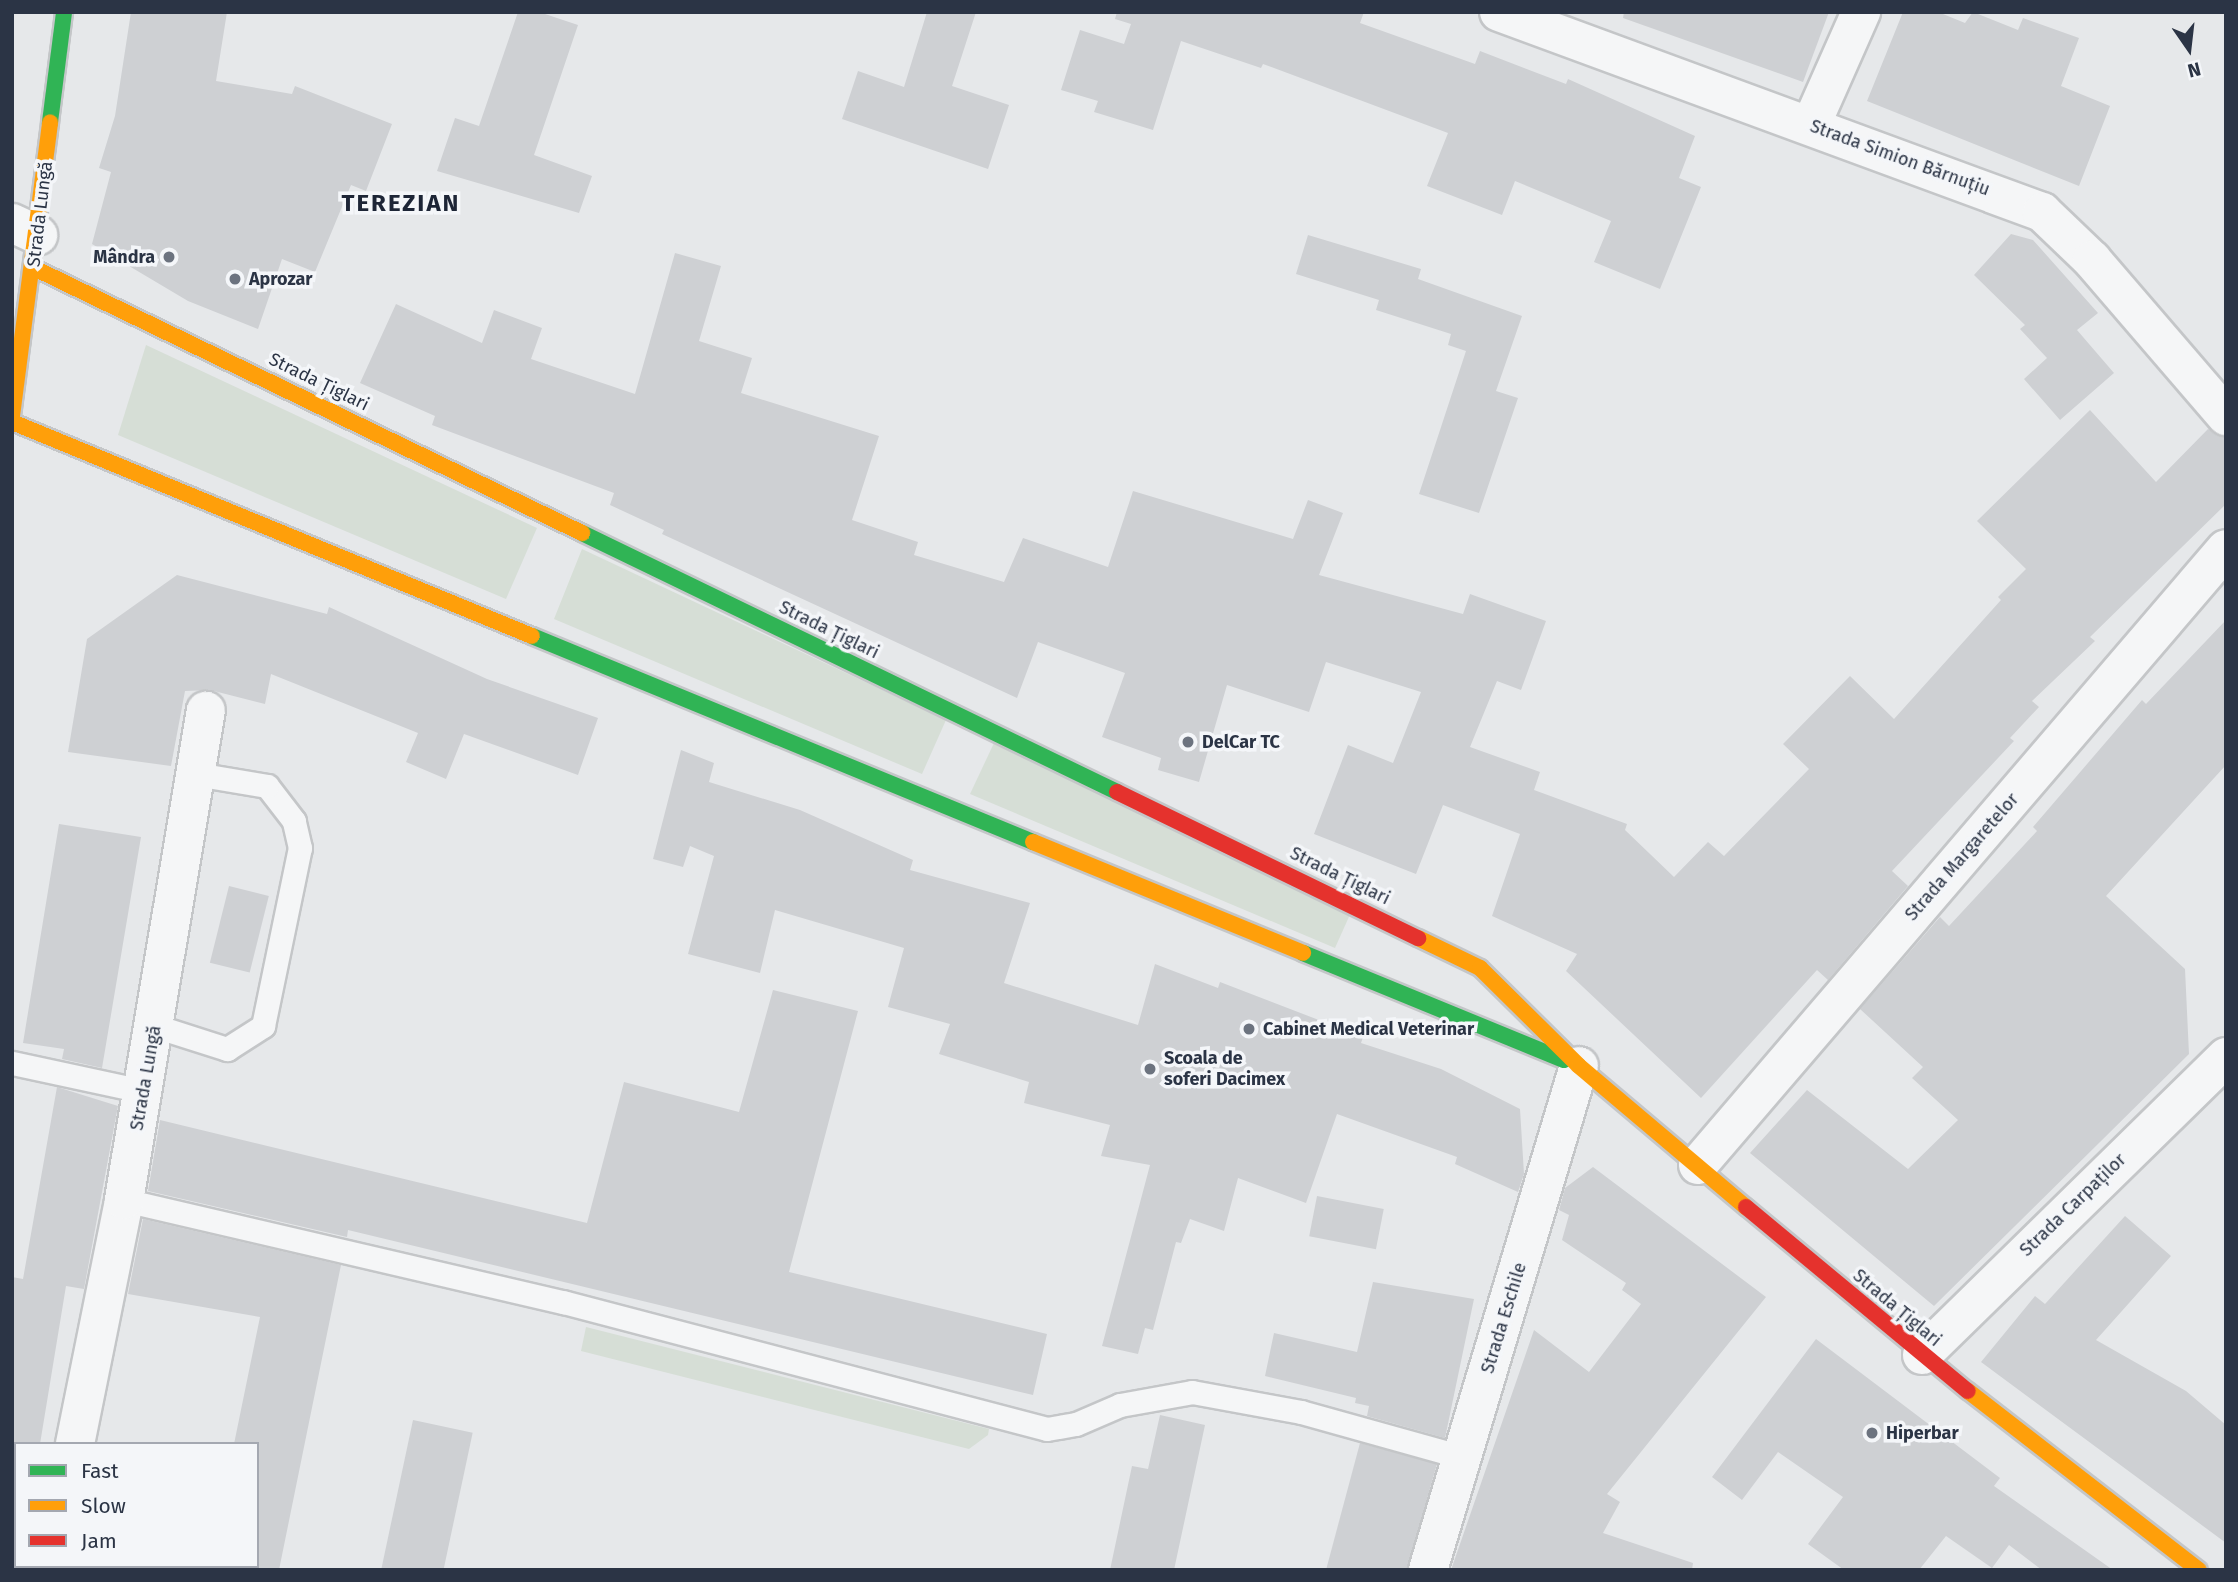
<!DOCTYPE html>
<html>
<head>
<meta charset="utf-8">
<style>
	body { margin:0 }
	#map { position:relative; width:2238px; height:1582px; overflow:hidden; background:#e6e8ea; font-family:"Fira Sans",sans-serif }
	div>[style] { position:absolute }
	.green>* { inset:0; background:#d6ded6 }
	.building>* { inset:0; background:#ced0d3; transform-origin:0 0 }
	.roads { filter:drop-shadow(2px 0 #c4c6c8) drop-shadow(-2px 0 #c4c6c8) drop-shadow(0 2px #c4c6c8) drop-shadow(0 -2px #c4c6c8) }
	.lane>* { height:23px; margin:-11.5px; padding:0 11.5px; transform-origin:11.5px; border-radius:11.5px; background:#f5f6f7 }
	.street>* { height:38px; margin:-19px; padding:0 19px; transform-origin:19px; border-radius:19px; background:#f5f6f7 }
	.fast>* { height:16px; margin:-8px; padding:0 8px; transform-origin:8px; border-radius:8px; background:#30b455 }
	.slow>* { height:16px; margin:-8px; padding:0 8px; transform-origin:8px; border-radius:8px; background:#ff9f0a }
	.jam>* { height:16px; margin:-8px; padding:0 8px; transform-origin:8px; border-radius:8px; background:#e5322d }
	.dots>* { width:19px; height:19px; translate:-50% -50%; box-sizing:border-box; border:4px solid #f4f6f9; border-radius:50% }
	span { translate:-50% -50%; white-space:nowrap; text-align:center; line-height:1.15; -webkit-text-stroke:7px #f4f6f9; paint-order:stroke }
	.street-label { font-size:18px; color:#2b3445 }
	.poi-label { font-size:18px; color:#2b3445; font-weight:700 }
	.right { translate:-100% -50%; text-align:right }
	.left { translate:0 -50%; text-align:left }
	.district-label { font-size:24px; color:#1d2536; font-weight:700; letter-spacing:2px }
	.frame { position:absolute; inset:0; border:14px solid #2b3445; pointer-events:none }
	.legend { position:absolute; left:14px; top:1442px; width:245px; height:126px; box-sizing:border-box; background:#f4f6f9; border:2px solid #a4a8b1; margin:0; padding:9px 12px; list-style:none; font-size:21px; color:#2b3445 }
	.legend li { display:flex; align-items:center; gap:14px; height:35px }
	.legend b { width:35px; border:2px solid #a4a8b1 }
	.north { position:absolute; left:2154px; top:14px; width:70px; height:70px; -webkit-text-stroke:5px #f4f6f9; paint-order:stroke; rotate:166deg; font-size:19px; font-weight:700; line-height:28px; text-align:center; color:#2b3445 }
	.north::after { content:''; display:block; margin:auto; width:24px; height:32px; background:#2b3445; clip-path:polygon(50% 0,100% 100%,50% 72%,0 100%) }
</style>
</head>
<body>
<div id="map">
	<div class="green">
		<i style="clip-path:polygon(146px 345px,537px 528px,506px 599px,118px 435px)"></i>
		<i style="clip-path:polygon(582px 549px,946px 720px,922px 774px,554px 619px)"></i>
		<i style="clip-path:polygon(994px 743px,1352px 910px,1335px 948px,970px 794px)"></i>
		<i style="clip-path:polygon(586px 1327px,989px 1429px,988px 1435px,969px 1449px,581px 1351px)"></i>
	</div>
	<div class="building">
		<i style="clip-path:polygon(131px 12px,227px 12px,216px 81px,292px 94px,295px 86px,392px 124px,366px 191px,351px 185px,315px 272px,282px 259px,258px 329px,188px 301px,92px 244px,111px 172px,99px 168px,115px 116px)"></i>
		<i style="clip-path:polygon(518px 12px,539px 12px,578px 25px,534px 155px,592px 176px,579px 213px,437px 171px,455px 118px,479px 126px)"></i>
		<i style="clip-path:polygon(927px 12px,976px 12px,952px 86px,1009px 105px,988px 169px,842px 119px,858px 71px,904px 87px)"></i>
		<i style="clip-path:polygon(1117px 12px,1364px 12px,1360px 23px,1475px 64px,1480px 51px,1566px 84px,1568px 79px,1695px 136px,1679px 178px,1701px 187px,1660px 289px,1594px 262px,1611px 221px,1515px 181px,1502px 215px,1427px 186px,1448px 133px,1263px 64px,1261px 68px,1181px 41px,1153px 130px,1094px 112px,1098px 101px,1061px 90px,1080px 30px,1124px 44px,1131px 24px,1115px 19px)"></i>
		<i style="clip-path:polygon(1624px 12px,1829px 12px,1803px 82px,1623px 18px)"></i>
		<i style="clip-path:polygon(1903px 12px,1938px 12px,1965px 23px,1973px 12px,2018px 30px,2023px 18px,2079px 38px,2061px 86px,2110px 106px,2079px 186px,1867px 101px)"></i>
		<i style="clip-path:polygon(2011px 234px,2033px 240px,2098px 313px,2077px 330px,2114px 373px,2060px 420px,2024px 379px,2047px 358px,2020px 329px,2025px 325px,1974px 275px)"></i>
		<i style="clip-path:polygon(1308px 235px,1421px 269px,1418px 279px,1522px 316px,1496px 391px,1518px 398px,1479px 513px,1419px 494px,1466px 351px,1448px 345px,1451px 334px,1376px 310px,1379px 300px,1296px 274px)"></i>
		<i style="clip-path:polygon(675px 253px,721px 266px,699px 341px,752px 358px,741px 393px,879px 436px,852px 520px,918px 542px,914px 555px,1004px 582px,1023px 538px,1108px 567px,1133px 491px,1293px 539px,1308px 500px,1343px 513px,1319px 575px,1463px 614px,1470px 594px,1546px 621px,1521px 690px,1497px 681px,1470px 747px,1540px 772px,1534px 790px,1627px 824px,1625px 830px,1674px 877px,1708px 842px,1724px 856px,1809px 769px,1783px 744px,1850px 676px,1894px 719px,2001px 600px,1998px 597px,2026px 569px,1977px 521px,2090px 410px,2156px 482px,2208px 429px,2226px 437px,2226px 504px,2090px 637px,2095px 641px,2032px 701px,2039px 707px,2010px 738px,2014px 741px,1892px 871px,1908px 886px,1828px 980px,1817px 970px,1701px 1098px,1566px 971px,1577px 954px,1492px 916px,1520px 834px,1443px 805px,1416px 874px,1314px 834px,1348px 745px,1393px 763px,1421px 692px,1326px 662px,1309px 712px,1227px 685px,1199px 782px,1158px 770px,1161px 758px,1102px 737px,1125px 673px,1038px 642px,1017px 698px,662px 534px,664px 530px,610px 505px,614px 493px,432px 425px,435px 416px,360px 383px,396px 304px,482px 343px,494px 310px,542px 328px,531px 359px,635px 394px)"></i>
		<i style="clip-path:polygon(177px 575px,327px 614px,329px 607px,487px 679px,598px 718px,578px 775px,464px 734px,446px 779px,406px 762px,418px 733px,271px 674px,265px 704px,210px 690px,185px 691px,171px 766px,68px 752px,87px 639px)"></i>
		<i style="clip-path:polygon(2226px 620px,2226px 765px,2106px 896px,2185px 969px,2189px 1054px,1934px 1306px,1750px 1153px,1807px 1090px,1908px 1169px,1958px 1120px,1912px 1078px,1923px 1067px,1860px 1009px,1940px 917px,1949px 926px,2037px 831px,2033px 827px,2142px 700px,2146px 704px)"></i>
		<i style="clip-path:polygon(681px 750px,714px 763px,709px 782px,800px 810px,913px 860px,910px 870px,1030px 903px,1004px 983px,1138px 1025px,1155px 964px,1218px 988px,1220px 982px,1363px 1037px,1361px 1043px,1441px 1069px,1520px 1109px,1524px 1174px,1518px 1192px,1455px 1164px,1457px 1157px,1337px 1114px,1306px 1203px,1238px 1178px,1224px 1231px,1190px 1219px,1181px 1243px,1176px 1242px,1153px 1330px,1145px 1328px,1138px 1354px,1102px 1346px,1150px 1165px,1101px 1156px,1110px 1125px,1024px 1103px,1029px 1082px,939px 1054px,950px 1024px,888px 1007px,904px 948px,775px 910px,760px 973px,688px 954px,714px 856px,690px 846px,683px 867px,653px 859px)"></i>
		<i style="clip-path:polygon(59px 824px,141px 837px,102px 1068px,62px 1059px,64px 1049px,23px 1043px)"></i>
		<i style="left:229px;top:886px;width:41px;height:79px;rotate:14deg"></i>
		<i style="clip-path:polygon(773px 990px,858px 1011px,789px 1272px,1047px 1334px,1033px 1395px,348px 1230px,347px 1237px,148px 1191px,160px 1120px,587px 1223px,624px 1082px,739px 1112px)"></i>
		<i style="clip-path:polygon(57px 1087px,118px 1106px,84px 1289px,66px 1286px,40px 1444px,16px 1444px,12px 1484px,12px 1277px,23px 1279px)"></i>
		<i style="clip-path:polygon(1593px 1167px,1766px 1297px,1607px 1494px,1620px 1502px,1603px 1533px,1693px 1563px,1692px 1570px,1451px 1570px,1534px 1330px,1589px 1372px,1641px 1304px,1622px 1290px,1626px 1283px,1562px 1240px,1569px 1215px,1559px 1210px,1565px 1188px)"></i>
		<i style="left:1317px;top:1196px;width:68px;height:41px;rotate:11deg"></i>
		<i style="clip-path:polygon(2125px 1216px,2171px 1256px,2096px 1340px,2186px 1391px,2226px 1425px,2226px 1543px,1981px 1362px,2035px 1296px,2045px 1304px)"></i>
		<i style="clip-path:polygon(143px 1219px,341px 1265px,279px 1570px,257px 1570px,257px 1444px,234px 1444px,260px 1317px,128px 1294px)"></i>
		<i style="clip-path:polygon(1373px 1282px,1474px 1299px,1445px 1438px,1367px 1416px,1369px 1406px,1355px 1403px,1356px 1398px,1265px 1376px,1274px 1333px,1357px 1352px)"></i>
		<i style="clip-path:polygon(1816px 1339px,2000px 1478px,1994px 1486px,2113px 1570px,2042px 1570px,2009px 1545px,1992px 1568px,1946px 1536px,1919px 1570px,1844px 1570px,1808px 1544px,1843px 1497px,1778px 1452px,1742px 1500px,1712px 1477px)"></i>
		<i style="clip-path:polygon(1160px 1415px,1205px 1425px,1174px 1570px,1110px 1570px,1132px 1466px,1148px 1469px)"></i>
		<i style="left:413px;top:1420px;width:61px;height:153px;rotate:12deg"></i>
		<i style="clip-path:polygon(1360px 1443px,1437px 1464px,1407px 1570px,1326px 1570px)"></i>
	</div>
	<div class="roads">
		<div class="lane">
			<i style="left:155px;top:1026px;width:76px;rotate:17.7deg"></i>
			<i style="left:227px;top:1049px;width:43px;rotate:-32.6deg"></i>
			<i style="left:263px;top:1026px;width:182px;rotate:-78.3deg"></i>
			<i style="left:300px;top:848px;width:28px;rotate:-103deg"></i>
			<i style="left:294px;top:821px;width:44px;rotate:-127.6deg"></i>
			<i style="left:267px;top:786px;width:72px;rotate:-170.4deg"></i>
			<i style="left:12px;top:1063px;width:134px;rotate:12.1deg"></i>
			<i style="left:124px;top:1200px;width:451px;rotate:13.1deg"></i>
			<i style="left:563px;top:1302px;width:500px;rotate:14.7deg"></i>
			<i style="left:1047px;top:1429px;width:29px;rotate:-10deg"></i>
			<i style="left:1076px;top:1424px;width:48px;rotate:-23.4deg"></i>
			<i style="left:1120px;top:1405px;width:73px;rotate:-10.2deg"></i>
			<i style="left:1192px;top:1392px;width:111px;rotate:10.4deg"></i>
			<i style="left:1301px;top:1412px;width:167px;rotate:15.6deg"></i>
		</div>
		<div class="street">
			<i style="left:1499px;top:12px;width:579px;rotate:20.22deg"></i>
			<i style="left:2042px;top:212px;width:69px;rotate:43.8deg"></i>
			<i style="left:2092px;top:260px;width:206px;rotate:49.3deg"></i>
			<i style="left:1811px;top:125px;width:124px;rotate:-66.1deg"></i>
			<i style="left:12px;top:223px;width:29px;rotate:25deg"></i>
			<i style="left:1698px;top:1165px;width:811px;rotate:-49.4deg"></i>
			<i style="left:1922px;top:1355px;width:426px;rotate:-44.4deg"></i>
			<i style="left:75px;top:1444px;width:249px;rotate:-78.6deg"></i>
			<i style="left:124px;top:1200px;width:496px;rotate:-80.5deg"></i>
			<i style="left:49px;top:1570px;width:4px;rotate:-76deg"></i>
			<i style="left:1428px;top:1570px;width:526px;rotate:-73.32deg"></i>
		</div>
		<div class="fast">
			<i style="left:50px;top:122px;width:111px;rotate:-82.7deg"></i>
			<i style="left:582px;top:533px;width:594px;rotate:25.83deg"></i>
			<i style="left:532px;top:636px;width:542px;rotate:22.35deg"></i>
			<i style="left:1303px;top:953px;width:282px;rotate:22.3deg"></i>
		</div>
		<div class="slow">
			<i style="left:34px;top:268px;width:609px;rotate:25.81deg"></i>
			<i style="left:12px;top:416px;width:296px;rotate:-82.6deg"></i>
			<i style="left:12px;top:422px;width:562px;rotate:22.37deg"></i>
			<i style="left:1033px;top:842px;width:292px;rotate:22.3deg"></i>
			<i style="left:1418px;top:938px;width:69px;rotate:25.8deg"></i>
			<i style="left:1480px;top:968px;width:139px;rotate:44.7deg"></i>
			<i style="left:1579px;top:1066px;width:219px;rotate:40.2deg"></i>
			<i style="left:1968px;top:1391px;width:292px;rotate:37.8deg"></i>
		</div>
		<div class="jam">
			<i style="left:1117px;top:792px;width:335px;rotate:25.9deg"></i>
			<i style="left:1746px;top:1207px;width:288px;rotate:39.7deg"></i>
		</div>
	</div>
	<div class="dots">
		<i style="left:169px;top:257px;background:#6c737f"></i>
		<i style="left:235px;top:279px;background:#6c737f"></i>
		<i style="left:1188px;top:742px;background:#6c737f"></i>
		<i style="left:1249px;top:1029px;background:#6c737f"></i>
		<i style="left:1150px;top:1069px;background:#6c737f"></i>
		<i style="left:1872px;top:1433px;background:#6c737f"></i>
	</div>
	<div class="street-label">
		<span style="left:1900px;top:158px;rotate:20deg">Strada Simion Bărnuțiu</span>
		<span style="left:40px;top:214px;rotate:-83deg">Strada Lungă</span>
		<span style="left:319px;top:382px;rotate:26deg">Strada Țiglari</span>
		<span style="left:829px;top:630px;rotate:26deg">Strada Țiglari</span>
		<span style="left:1962px;top:857px;rotate:-49deg">Strada Margaretelor</span>
		<span style="left:1340px;top:876px;rotate:26deg">Strada Țiglari</span>
		<span style="left:146px;top:1078px;rotate:-80deg">Strada Lungă</span>
		<span style="left:2073px;top:1205px;rotate:-44deg">Strada Carpaților</span>
		<span style="left:1897px;top:1308px;rotate:40deg">Strada Țiglari</span>
		<span style="left:1504px;top:1318px;rotate:-73deg">Strada Eschile</span>
	</div>
	<div class="poi-label">
		<span class="right" style="left:155px;top:257px">Mândra</span>
		<span class="left" style="left:249px;top:279px">Aprozar</span>
		<span class="left" style="left:1202px;top:742px">DelCar TC</span>
		<span class="left" style="left:1263px;top:1029px">Cabinet Medical Veterinar</span>
		<span class="left" style="left:1164px;top:1069px">Scoala de<br>soferi Dacimex</span>
		<span class="left" style="left:1886px;top:1433px">Hiperbar</span>
	</div>
	<div class="district-label">
		<span style="left:401px;top:204px">TEREZIAN</span>
	</div>
	<div class="frame"></div>
	<ul class="legend">
	<li><b style="height:9px;background:#30b455"></b>Fast</li>
	<li><b style="height:9px;background:#ff9f0a"></b>Slow</li>
	<li><b style="height:9px;background:#e5322d"></b>Jam</li>
	</ul>
	<div class="north">N</div>
</div>
</body>
</html>
